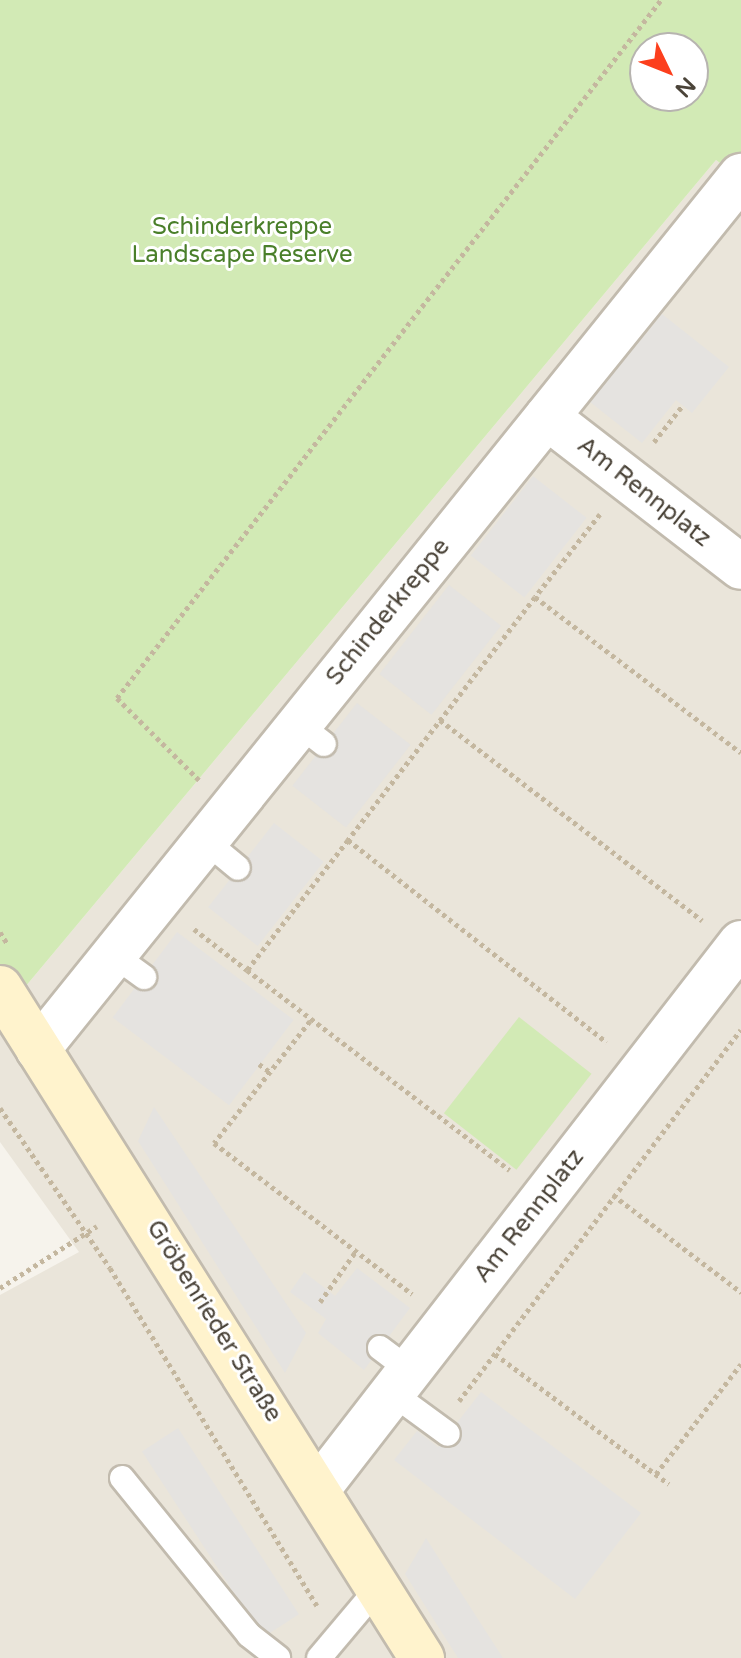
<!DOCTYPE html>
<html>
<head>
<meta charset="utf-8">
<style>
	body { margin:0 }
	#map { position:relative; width:741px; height:1658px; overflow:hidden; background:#f6f3ec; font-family:"Varela Round",sans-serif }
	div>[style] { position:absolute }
	.residential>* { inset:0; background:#eae5da }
	.green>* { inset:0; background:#d2eab5; transform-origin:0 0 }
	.parking>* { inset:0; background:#e5e3e0; transform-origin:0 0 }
	.path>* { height:5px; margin-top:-2.5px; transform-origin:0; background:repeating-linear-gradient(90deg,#c4b79f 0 4px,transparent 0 8px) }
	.roads { filter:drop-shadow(2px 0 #c2bbae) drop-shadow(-2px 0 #c2bbae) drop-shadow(0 2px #c2bbae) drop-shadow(0 -2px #c2bbae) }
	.lane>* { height:24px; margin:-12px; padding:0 12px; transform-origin:12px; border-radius:12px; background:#fff }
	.street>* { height:44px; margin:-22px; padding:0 22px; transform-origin:22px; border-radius:22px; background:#fff }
	.secondary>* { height:44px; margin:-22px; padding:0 22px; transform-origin:22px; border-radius:22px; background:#fff3cd }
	span { translate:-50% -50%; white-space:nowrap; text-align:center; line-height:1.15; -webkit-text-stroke:6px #fff; paint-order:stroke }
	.park-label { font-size:24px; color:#4a7f2a }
	.street-label { font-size:24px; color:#4b4439 }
	.north { position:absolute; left:629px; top:32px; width:80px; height:80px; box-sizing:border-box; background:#fff; border:2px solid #b7b4b0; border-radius:50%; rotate:133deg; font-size:22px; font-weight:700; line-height:32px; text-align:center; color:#4b4439 }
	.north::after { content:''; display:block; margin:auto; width:28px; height:36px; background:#fc3f1d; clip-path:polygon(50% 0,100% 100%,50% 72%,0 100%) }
</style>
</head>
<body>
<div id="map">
	<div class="residential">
		<i style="clip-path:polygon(716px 160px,741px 179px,741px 1658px,0 1658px,0 1295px,79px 1252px,0 1142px,0 1017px)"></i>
	</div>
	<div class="green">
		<i style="clip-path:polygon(evenodd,0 0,741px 0,741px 179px,716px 160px,0 1017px,0 0,645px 48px,693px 48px,693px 96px,645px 96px,645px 48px)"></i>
		<i style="left:519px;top:1017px;width:92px;height:122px;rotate:38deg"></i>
	</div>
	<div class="parking">
		<i style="clip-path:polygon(662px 314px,729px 367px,692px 413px,676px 400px,642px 443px,590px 402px)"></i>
		<i style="left:533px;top:476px;width:68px;height:101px;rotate:38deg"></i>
		<i style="left:449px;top:585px;width:66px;height:113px;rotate:38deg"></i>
		<i style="left:357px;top:703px;width:68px;height:105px;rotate:38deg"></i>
		<i style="left:274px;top:823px;width:63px;height:107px;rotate:38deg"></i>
		<i style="left:177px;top:932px;width:146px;height:107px;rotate:37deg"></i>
		<i style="clip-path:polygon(154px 1107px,306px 1333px,285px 1373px,138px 1141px)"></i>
		<i style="clip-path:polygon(357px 1268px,410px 1308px,364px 1370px,318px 1333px,326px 1319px,290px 1292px,304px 1272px,335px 1296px)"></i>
		<i style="clip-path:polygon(481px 1392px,641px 1513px,575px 1599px,394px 1460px,417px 1431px,438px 1447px)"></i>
		<i style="left:178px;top:1428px;width:222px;height:43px;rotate:57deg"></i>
		<i style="clip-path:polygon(426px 1538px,438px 1557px,503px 1658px,458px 1658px,405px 1574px)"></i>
	</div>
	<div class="path">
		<i style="left:654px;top:442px;width:47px;rotate:-51.9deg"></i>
		<i style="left:600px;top:514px;width:105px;rotate:128.1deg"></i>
		<i style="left:535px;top:597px;width:258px;rotate:37.1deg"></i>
		<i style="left:535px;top:597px;width:307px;rotate:127.6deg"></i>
		<i style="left:348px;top:840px;width:328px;rotate:38deg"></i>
		<i style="left:440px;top:720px;width:330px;rotate:37.4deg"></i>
		<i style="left:199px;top:780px;width:116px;rotate:-135deg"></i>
		<i style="left:117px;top:698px;width:885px;rotate:-52.07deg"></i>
		<i style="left:348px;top:840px;width:165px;rotate:127.8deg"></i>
		<i style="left:247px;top:970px;width:330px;rotate:37.3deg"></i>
		<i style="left:194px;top:929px;width:67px;rotate:37.7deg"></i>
		<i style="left:0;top:932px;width:15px;rotate:58deg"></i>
		<i style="left:310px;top:1021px;width:155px;rotate:128.2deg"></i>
		<i style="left:214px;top:1143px;width:249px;rotate:37.3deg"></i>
		<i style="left:259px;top:1064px;width:14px;rotate:36deg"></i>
		<i style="left:0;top:1108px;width:194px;rotate:55.5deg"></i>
		<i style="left:110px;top:1268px;width:396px;rotate:58.5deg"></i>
		<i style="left:613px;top:1195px;width:161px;rotate:37.2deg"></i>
		<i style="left:0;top:1288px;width:115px;rotate:-32.6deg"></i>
		<i style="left:320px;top:1302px;width:62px;rotate:-54.8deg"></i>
		<i style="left:495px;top:1354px;width:217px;rotate:36.8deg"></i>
		<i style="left:459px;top:1401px;width:466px;rotate:-52.8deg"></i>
		<i style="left:656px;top:1474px;width:139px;rotate:-52.3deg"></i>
	</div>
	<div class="roads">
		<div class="lane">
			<i style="left:297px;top:723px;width:34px;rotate:38deg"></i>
			<i style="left:203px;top:839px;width:45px;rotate:39.6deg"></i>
			<i style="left:111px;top:953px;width:41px;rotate:36deg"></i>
			<i style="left:380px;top:1348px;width:38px;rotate:37deg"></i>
			<i style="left:392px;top:1393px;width:69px;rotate:36.2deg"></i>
			<i style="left:122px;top:1478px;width:202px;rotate:51deg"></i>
			<i style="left:249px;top:1635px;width:37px;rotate:38deg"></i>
			<i style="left:319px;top:1658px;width:92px;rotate:-49.9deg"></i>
		</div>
		<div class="street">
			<i style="left:547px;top:417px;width:245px;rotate:37.7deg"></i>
			<i style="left:38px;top:1049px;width:1121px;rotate:-51.16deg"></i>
			<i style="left:317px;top:1490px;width:692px;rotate:-52.22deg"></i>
		</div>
		<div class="secondary">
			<i style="left:0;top:988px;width:792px;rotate:57.8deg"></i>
		</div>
	</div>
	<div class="park-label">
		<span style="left:242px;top:241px">Schinderkreppe<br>Landscape Reserve</span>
	</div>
	<div class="street-label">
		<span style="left:644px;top:492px;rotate:38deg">Am Rennplatz</span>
		<span style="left:388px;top:612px;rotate:-51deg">Schinderkreppe</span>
		<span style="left:529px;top:1216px;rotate:-52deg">Am Rennplatz</span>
		<span style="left:214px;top:1321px;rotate:58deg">Gröbenrieder Straße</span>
	</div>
	<div class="north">N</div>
</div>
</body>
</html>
